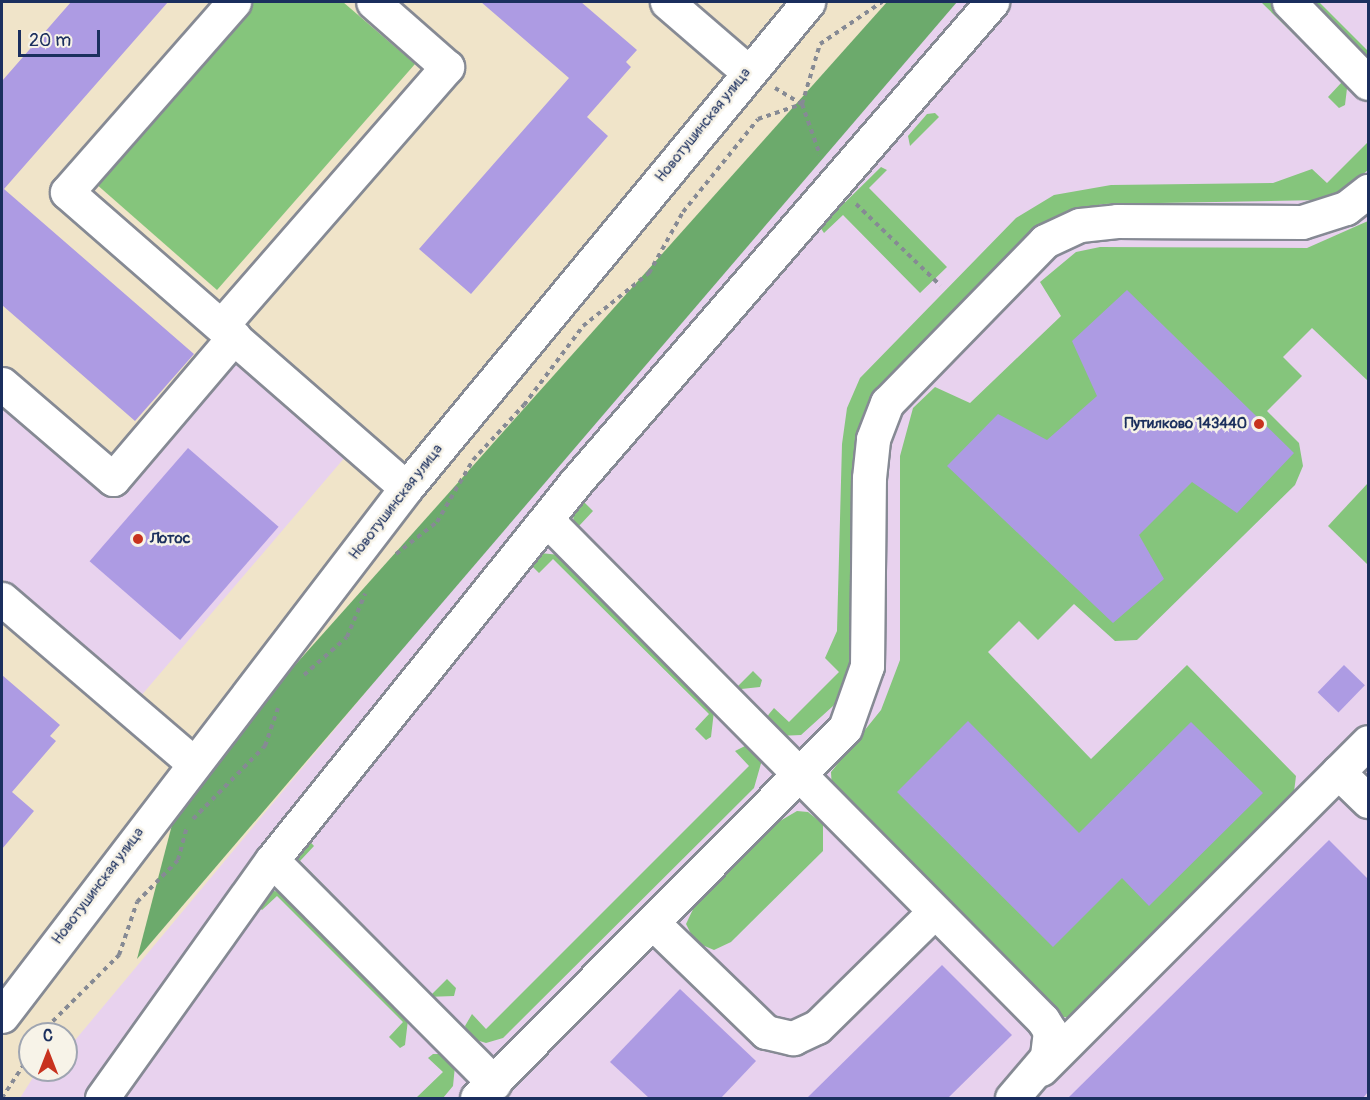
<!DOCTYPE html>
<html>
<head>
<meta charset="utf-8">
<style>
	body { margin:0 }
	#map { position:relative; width:1370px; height:1100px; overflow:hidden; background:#f0e4c9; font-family:Pangolin,sans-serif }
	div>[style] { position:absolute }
	.built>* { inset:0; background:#e8d2ee }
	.green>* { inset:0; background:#85c57c }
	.forest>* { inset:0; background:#6caa6c }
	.building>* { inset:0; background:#ad9be3; transform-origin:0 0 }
	.path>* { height:4px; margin-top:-2px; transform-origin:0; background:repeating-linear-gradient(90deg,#868a94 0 4.5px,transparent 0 9px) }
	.roads { filter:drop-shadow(2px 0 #868a94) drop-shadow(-2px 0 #868a94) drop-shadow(0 2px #868a94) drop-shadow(0 -2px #868a94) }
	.minor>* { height:33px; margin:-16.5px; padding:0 16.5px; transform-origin:16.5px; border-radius:16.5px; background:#fff }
	.dots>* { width:16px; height:16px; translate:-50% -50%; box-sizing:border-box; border:3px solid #f7f3e8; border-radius:50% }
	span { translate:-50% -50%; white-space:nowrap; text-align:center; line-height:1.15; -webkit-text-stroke:5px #f7f3e8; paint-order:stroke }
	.street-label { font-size:15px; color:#1b2f5e }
	.poi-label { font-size:15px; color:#1b2f5e; font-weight:700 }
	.right { translate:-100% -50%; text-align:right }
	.left { translate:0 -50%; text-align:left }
	.frame { position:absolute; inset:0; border:3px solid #1b2f5e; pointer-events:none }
	.north { position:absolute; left:18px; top:1022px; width:60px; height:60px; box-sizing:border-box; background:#f7f3e8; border:2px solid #9fa5b1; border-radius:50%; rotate:0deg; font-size:16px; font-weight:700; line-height:24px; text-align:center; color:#1b2f5e }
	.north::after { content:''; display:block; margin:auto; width:21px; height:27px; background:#c8321e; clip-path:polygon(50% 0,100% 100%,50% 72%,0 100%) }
	.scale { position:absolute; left:18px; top:30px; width:82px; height:27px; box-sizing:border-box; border:3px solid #1b2f5e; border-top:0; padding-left:8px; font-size:18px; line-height:21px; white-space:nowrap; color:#1b2f5e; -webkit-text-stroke:4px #f7f3e8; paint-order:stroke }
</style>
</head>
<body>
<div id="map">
	<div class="built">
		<i style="clip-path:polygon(942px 2px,1368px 2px,1368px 1098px,20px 1098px,34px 1076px,42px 1080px,50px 1070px,66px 1070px,66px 1051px)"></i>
		<i style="clip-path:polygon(234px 360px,346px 456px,140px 697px,2px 579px,2px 403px,114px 499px)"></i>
	</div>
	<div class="green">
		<i style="clip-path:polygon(254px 2px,343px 2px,415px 64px,217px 290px,95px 183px)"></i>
		<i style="clip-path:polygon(1261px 2px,1274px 2px,1348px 80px,1345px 105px,1339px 108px,1328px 97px,1342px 82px)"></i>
		<i style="clip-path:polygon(1306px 2px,1319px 2px,1368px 51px,1368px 58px)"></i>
		<i style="clip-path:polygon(935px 113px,939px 117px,910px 146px,908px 136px,927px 114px)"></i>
		<i style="clip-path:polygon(1368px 142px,1368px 170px,1345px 190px,1320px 200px,1102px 204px,1051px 220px,894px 370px,876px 393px,859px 633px,843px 697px,801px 735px,778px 736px,765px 721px,769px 714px,774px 708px,789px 722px,839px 672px,825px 658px,837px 631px,842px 444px,847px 408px,860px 378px,1016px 218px,1054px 195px,1111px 185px,1273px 183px,1312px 169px,1327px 183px)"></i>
		<i style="clip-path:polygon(881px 167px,887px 170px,869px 188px,947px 267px,920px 293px,843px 215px,824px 233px,820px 227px)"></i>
		<i style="clip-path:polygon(1368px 221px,1368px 381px,1312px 328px,1283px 357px,1302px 376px,1267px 411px,1299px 443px,1303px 466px,1295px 485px,1137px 640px,1115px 641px,1074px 604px,1038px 640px,1019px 621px,988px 652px,1091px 759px,1187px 665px,1296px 776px,1294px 792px,1069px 1018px,1060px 1016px,832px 791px,831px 772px,881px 710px,900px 660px,900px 456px,913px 408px,935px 387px,970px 403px,1061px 316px,1040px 282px,1076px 252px,1100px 247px,1307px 248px)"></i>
		<i style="clip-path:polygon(1368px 483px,1368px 565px,1328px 526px)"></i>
		<i style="clip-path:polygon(582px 500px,593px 511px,579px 526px,738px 686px,753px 671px,762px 680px,760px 687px,732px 690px,574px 529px,573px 511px)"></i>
		<i style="clip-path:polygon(540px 553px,560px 555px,714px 711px,711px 737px,706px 740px,695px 729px,709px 714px,553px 559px,539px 573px,530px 564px)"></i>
		<i style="clip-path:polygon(745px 746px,757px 751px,762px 760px,754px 788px,503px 1038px,486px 1043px,470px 1038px,465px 1026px,472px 1014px,486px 1029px,749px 766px,735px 751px)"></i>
		<i style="clip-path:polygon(797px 811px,808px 812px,823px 824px,823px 851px,731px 942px,714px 950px,695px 942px,686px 924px,695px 905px,780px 821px)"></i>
		<i style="clip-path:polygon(304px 835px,314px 846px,300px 861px,432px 994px,447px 979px,456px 988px,454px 996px,426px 997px,295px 864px)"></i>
		<i style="clip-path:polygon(264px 890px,283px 892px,408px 1020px,405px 1045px,400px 1048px,389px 1037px,403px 1022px,277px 896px,262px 910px,253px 902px)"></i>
		<i style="clip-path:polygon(433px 1054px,446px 1054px,455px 1066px,453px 1086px,443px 1098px,416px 1098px,443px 1072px,428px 1058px)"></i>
	</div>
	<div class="forest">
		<i style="clip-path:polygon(887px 2px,957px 2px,137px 959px,180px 794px)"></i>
	</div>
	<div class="building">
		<i style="clip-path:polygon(71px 2px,168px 2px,4px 189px,194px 354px,135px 421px,2px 305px,2px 81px)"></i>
		<i style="clip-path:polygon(481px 2px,581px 2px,637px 50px,626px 62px,631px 67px,587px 117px,608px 136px,471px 294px,419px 249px,569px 78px)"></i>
		<i style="clip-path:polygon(1127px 290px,1294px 453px,1237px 513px,1192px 482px,1139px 535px,1164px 579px,1113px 623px,947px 466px,998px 414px,1047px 440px,1097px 396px,1072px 341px)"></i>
		<i style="left:188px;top:448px;width:120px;height:150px;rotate:41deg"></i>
		<i style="left:1344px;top:665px;width:29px;height:38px;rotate:44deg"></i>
		<i style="clip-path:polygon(2px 675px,60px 725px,50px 736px,56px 741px,12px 792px,34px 811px,2px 849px)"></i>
		<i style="clip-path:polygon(968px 721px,1079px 833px,1191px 722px,1263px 793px,1149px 906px,1122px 878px,1053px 947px,897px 792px)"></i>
		<i style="clip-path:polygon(1329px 840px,1368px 879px,1368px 1092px,1363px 1098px,1068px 1098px)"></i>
		<i style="clip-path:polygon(942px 965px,1012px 1035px,948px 1098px,807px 1098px)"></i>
		<i style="clip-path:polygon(680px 989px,756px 1061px,721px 1098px,649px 1098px,610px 1062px)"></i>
	</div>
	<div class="path">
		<i style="left:775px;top:88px;width:31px;rotate:31deg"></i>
		<i style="left:802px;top:104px;width:54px;rotate:70.6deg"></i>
		<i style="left:856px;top:204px;width:117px;rotate:44deg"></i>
		<i style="left:396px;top:554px;width:52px;rotate:-38deg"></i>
		<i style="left:437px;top:522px;width:72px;rotate:-59.9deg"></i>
		<i style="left:473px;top:460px;width:75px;rotate:-47.2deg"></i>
		<i style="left:524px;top:405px;width:99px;rotate:-53.2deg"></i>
		<i style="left:583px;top:326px;width:85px;rotate:-38.8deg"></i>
		<i style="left:649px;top:273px;width:70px;rotate:-60.9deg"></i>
		<i style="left:683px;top:212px;width:119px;rotate:-51.1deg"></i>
		<i style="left:758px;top:119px;width:46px;rotate:-18.8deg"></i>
		<i style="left:802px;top:104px;width:63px;rotate:-73.3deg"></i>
		<i style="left:820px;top:44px;width:75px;rotate:-34.1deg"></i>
		<i style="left:304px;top:675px;width:57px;rotate:-41.5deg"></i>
		<i style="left:347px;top:637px;width:47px;rotate:-67.3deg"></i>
		<i style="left:193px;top:819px;width:103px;rotate:-45.4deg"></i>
		<i style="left:265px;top:746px;width:40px;rotate:-71.1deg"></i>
		<i style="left:40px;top:1034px;width:112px;rotate:-45deg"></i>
		<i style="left:119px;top:955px;width:56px;rotate:-71.2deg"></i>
		<i style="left:137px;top:902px;width:59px;rotate:-45.7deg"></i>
		<i style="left:178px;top:860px;width:34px;rotate:-75deg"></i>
		<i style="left:2px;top:1098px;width:51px;rotate:-56.9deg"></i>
	</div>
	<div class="roads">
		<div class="minor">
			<i style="left:234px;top:2px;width:253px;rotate:131.3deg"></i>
			<i style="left:67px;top:192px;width:450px;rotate:41.1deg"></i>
			<i style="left:667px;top:2px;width:106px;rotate:40.8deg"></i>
			<i style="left:1289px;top:2px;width:113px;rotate:45.7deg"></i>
			<i style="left:221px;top:326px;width:344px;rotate:-48.9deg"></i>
			<i style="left:447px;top:67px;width:98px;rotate:-138.7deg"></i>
			<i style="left:2px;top:384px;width:146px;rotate:40.6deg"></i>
			<i style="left:113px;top:479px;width:187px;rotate:-49.6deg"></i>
			<i style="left:547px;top:520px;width:704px;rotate:45.23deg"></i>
			<i style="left:1043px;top:1020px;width:13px;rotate:58deg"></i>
			<i style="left:1050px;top:1031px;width:26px;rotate:97deg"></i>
			<i style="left:1047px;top:1057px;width:54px;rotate:130.5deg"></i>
			<i style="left:2px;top:599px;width:250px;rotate:40.6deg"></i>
			<i style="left:1338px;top:772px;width:42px;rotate:44deg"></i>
			<i style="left:272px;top:860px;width:315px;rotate:45.1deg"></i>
			<i style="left:653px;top:923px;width:157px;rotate:44deg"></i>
			<i style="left:766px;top:1032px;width:28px;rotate:13deg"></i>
			<i style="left:793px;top:1038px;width:26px;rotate:-25deg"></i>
			<i style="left:817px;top:1027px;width:164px;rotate:-44.5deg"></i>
			<i style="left:2px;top:1016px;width:665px;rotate:-52.58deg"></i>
			<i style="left:406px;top:488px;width:631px;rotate:-50.4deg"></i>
			<i style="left:1041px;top:1069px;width:462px;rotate:-45deg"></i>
			<i style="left:102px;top:1098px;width:292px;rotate:-54.5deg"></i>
			<i style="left:272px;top:860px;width:484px;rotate:-51.2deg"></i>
			<i style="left:575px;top:483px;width:637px;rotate:-49.08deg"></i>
			<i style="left:477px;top:1098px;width:522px;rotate:-45.16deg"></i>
			<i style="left:845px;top:728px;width:66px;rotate:-70.5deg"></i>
			<i style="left:867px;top:666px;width:188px;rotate:-89.4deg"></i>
			<i style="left:869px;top:478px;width:39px;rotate:-84deg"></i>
			<i style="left:873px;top:439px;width:39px;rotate:-69deg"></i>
			<i style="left:887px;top:403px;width:226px;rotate:-45.7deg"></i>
			<i style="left:1045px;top:241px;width:38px;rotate:-25deg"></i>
			<i style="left:1080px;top:225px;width:37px;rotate:-6deg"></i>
			<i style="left:1117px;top:221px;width:185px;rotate:0.3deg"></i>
			<i style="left:1302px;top:222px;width:46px;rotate:-17.7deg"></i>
			<i style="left:1346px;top:208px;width:28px;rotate:-38deg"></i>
		</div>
	</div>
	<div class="dots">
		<i style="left:1259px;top:424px;background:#c8321e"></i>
		<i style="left:138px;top:539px;background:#c8321e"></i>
	</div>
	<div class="street-label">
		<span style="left:703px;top:125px;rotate:-51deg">Новотушинская улица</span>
		<span style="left:396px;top:502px;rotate:-52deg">Новотушинская улица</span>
		<span style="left:98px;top:886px;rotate:-53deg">Новотушинская улица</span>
	</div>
	<div class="poi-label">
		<span class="right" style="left:1247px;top:424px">Путилково 143440</span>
		<span class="left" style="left:150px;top:539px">Лотос</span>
	</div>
	<div class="frame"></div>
	<div class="north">С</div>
	<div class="scale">20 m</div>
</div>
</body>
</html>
